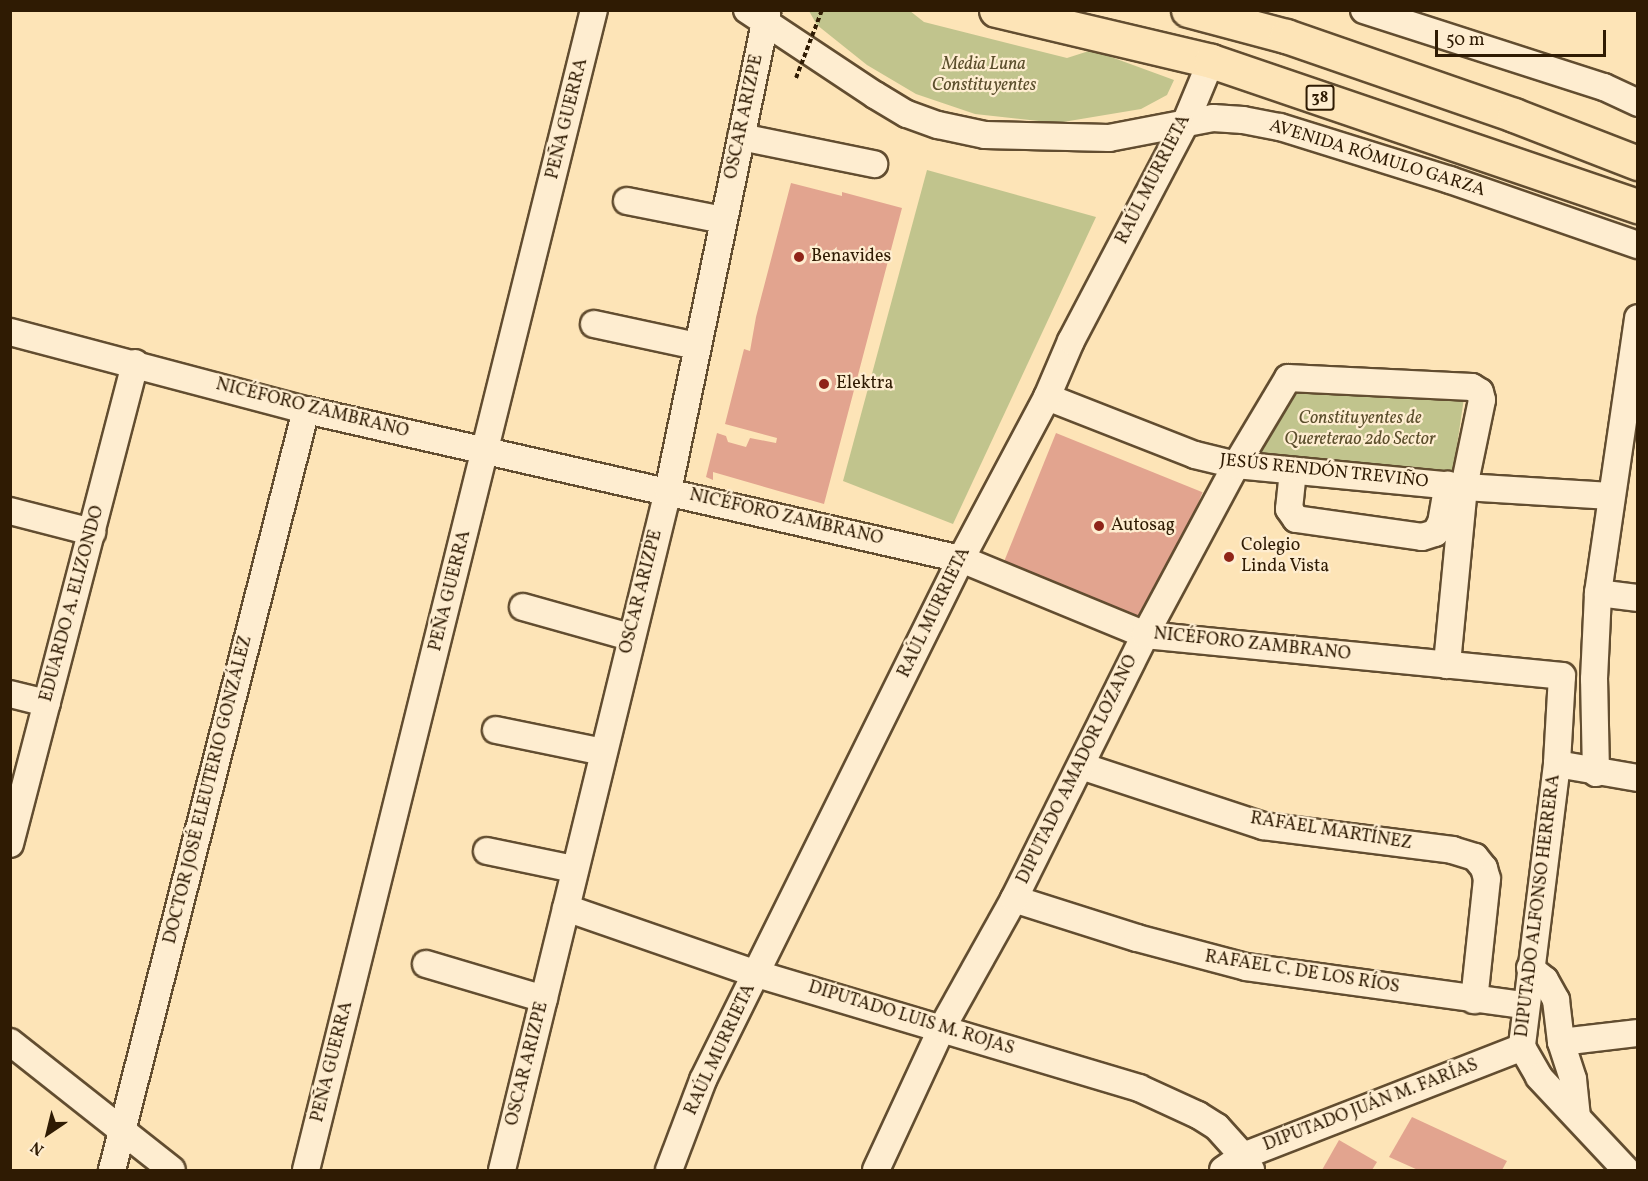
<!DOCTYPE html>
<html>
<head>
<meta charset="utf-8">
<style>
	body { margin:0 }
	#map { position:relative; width:1648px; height:1181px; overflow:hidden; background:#fde4b7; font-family:Vollkorn,serif }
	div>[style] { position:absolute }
	.green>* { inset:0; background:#c1c48d }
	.building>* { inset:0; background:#e2a48f; transform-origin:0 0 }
	.roads { filter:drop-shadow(2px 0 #624d30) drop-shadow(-2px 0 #624d30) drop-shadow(0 2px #624d30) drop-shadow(0 -2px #624d30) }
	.minor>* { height:26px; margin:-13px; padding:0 13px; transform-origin:13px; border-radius:13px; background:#feedd0 }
	.major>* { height:33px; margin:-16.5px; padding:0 16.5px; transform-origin:16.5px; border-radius:16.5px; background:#fde4b7 }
	.path-bridge>* { height:4px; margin-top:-2px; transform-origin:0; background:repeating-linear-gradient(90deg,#2f1b03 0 4.5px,transparent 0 7.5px) }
	.dots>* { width:16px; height:16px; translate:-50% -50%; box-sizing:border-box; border:3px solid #feedd0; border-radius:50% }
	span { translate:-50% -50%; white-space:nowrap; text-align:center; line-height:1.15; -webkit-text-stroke:4.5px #feedd0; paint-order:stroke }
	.shield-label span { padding:2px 4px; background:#feedd0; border:2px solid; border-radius:4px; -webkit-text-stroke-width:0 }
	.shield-label { font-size:16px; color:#2f1b03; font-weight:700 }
	.park-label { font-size:18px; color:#5b4e2c; font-style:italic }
	.street-label { font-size:18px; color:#2f1b03 }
	.poi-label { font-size:18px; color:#2f1b03 }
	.left { translate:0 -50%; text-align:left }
	.frame { position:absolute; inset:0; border:12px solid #2f1b03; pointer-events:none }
	.north { position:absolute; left:18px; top:1103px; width:60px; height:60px; -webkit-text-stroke:4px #feedd0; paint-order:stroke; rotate:215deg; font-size:16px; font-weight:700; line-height:24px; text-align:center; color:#2f1b03 }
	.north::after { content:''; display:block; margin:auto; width:21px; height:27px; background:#2f1b03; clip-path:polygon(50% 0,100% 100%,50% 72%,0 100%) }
	.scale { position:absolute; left:1435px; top:30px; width:171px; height:27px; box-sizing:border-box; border:3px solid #2f1b03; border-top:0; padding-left:8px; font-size:18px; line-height:21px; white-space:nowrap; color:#2f1b03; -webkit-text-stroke:4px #feedd0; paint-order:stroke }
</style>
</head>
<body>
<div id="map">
	<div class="green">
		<i style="clip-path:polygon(809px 11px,910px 11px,924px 22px,1067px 58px,1092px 50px,1174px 80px,1167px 95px,1141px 109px,1057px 123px,975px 114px,916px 94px,867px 65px,817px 25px)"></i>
		<i style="clip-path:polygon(927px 170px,1096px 217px,953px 524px,843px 481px)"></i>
		<i style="clip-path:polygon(1286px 383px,1464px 398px,1452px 479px,1250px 462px)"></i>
	</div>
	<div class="building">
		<i style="clip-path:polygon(791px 183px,842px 196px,842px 192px,902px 208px,824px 504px,713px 472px,713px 480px,706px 477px,717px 433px,726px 436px,728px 442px,746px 447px,750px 438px,776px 443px,777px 438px,725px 424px,744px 349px,750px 351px,756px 317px)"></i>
		<i style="left:1056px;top:433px;width:158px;height:141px;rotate:22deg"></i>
		<i style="clip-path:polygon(1412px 1117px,1507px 1161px,1502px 1170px,1418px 1170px,1389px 1157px)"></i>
		<i style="clip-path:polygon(1339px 1140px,1377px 1162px,1372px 1170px,1322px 1170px)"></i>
	</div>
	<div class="roads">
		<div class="minor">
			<i style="left:747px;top:10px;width:154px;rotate:33.6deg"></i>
			<i style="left:875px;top:95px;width:37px;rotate:31deg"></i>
			<i style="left:907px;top:114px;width:33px;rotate:20deg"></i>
			<i style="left:938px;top:125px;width:48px;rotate:12deg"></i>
			<i style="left:985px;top:135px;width:124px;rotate:1.4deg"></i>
			<i style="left:1109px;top:138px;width:106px;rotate:-10.9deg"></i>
			<i style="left:1213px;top:118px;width:30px;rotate:4deg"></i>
			<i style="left:1243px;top:120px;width:38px;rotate:11deg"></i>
			<i style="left:1280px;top:127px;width:178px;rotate:17.3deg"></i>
			<i style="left:1450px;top:180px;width:199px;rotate:19.1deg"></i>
			<i style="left:1364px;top:10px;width:252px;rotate:17.8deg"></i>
			<i style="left:1604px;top:87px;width:38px;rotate:25deg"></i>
			<i style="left:741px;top:137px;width:136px;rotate:11.5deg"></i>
			<i style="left:627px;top:201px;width:98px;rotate:11.2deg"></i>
			<i style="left:594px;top:324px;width:105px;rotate:12.1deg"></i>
			<i style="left:10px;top:332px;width:306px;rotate:14.8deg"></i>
			<i style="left:306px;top:410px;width:672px;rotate:12.82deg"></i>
			<i style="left:961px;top:559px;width:199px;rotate:22.4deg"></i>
			<i style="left:1145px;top:635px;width:419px;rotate:5.6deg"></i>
			<i style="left:1562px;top:676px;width:88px;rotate:93.3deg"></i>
			<i style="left:1557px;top:764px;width:285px;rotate:97.1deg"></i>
			<i style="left:1522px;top:1047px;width:34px;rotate:60deg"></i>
			<i style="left:1539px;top:1077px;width:127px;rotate:46.9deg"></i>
			<i style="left:1047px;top:397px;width:159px;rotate:21.4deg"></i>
			<i style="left:1195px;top:455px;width:42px;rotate:13.7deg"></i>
			<i style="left:1236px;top:465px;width:229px;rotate:5.5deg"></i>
			<i style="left:1464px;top:487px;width:147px;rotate:3.5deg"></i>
			<i style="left:1293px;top:471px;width:38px;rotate:96deg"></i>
			<i style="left:1289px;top:509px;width:12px;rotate:55deg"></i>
			<i style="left:1296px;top:519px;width:127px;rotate:8.1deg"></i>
			<i style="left:1422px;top:537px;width:14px;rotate:-17deg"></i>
			<i style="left:1435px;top:533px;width:12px;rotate:-59deg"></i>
			<i style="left:1441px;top:523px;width:39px;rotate:-80deg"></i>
			<i style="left:10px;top:511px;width:85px;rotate:14.4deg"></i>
			<i style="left:1598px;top:593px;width:40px;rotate:7.1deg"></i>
			<i style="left:523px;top:607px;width:111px;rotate:15.7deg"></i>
			<i style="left:10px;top:694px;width:38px;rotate:14deg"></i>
			<i style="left:496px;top:730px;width:109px;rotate:11.6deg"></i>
			<i style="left:1557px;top:764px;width:82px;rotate:9.8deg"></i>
			<i style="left:1081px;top:766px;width:192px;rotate:18.2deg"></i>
			<i style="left:1263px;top:826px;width:191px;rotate:7.2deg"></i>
			<i style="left:1452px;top:850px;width:24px;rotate:17deg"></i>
			<i style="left:1475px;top:857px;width:14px;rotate:51deg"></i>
			<i style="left:1484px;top:868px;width:11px;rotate:75deg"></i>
			<i style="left:1487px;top:879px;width:122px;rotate:96.1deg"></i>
			<i style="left:1596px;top:773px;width:94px;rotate:-91.2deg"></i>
			<i style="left:1594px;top:679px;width:86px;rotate:-87.3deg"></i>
			<i style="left:1598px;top:593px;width:278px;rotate:-81.7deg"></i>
			<i style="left:10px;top:844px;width:497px;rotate:-75.4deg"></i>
			<i style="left:487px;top:851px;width:89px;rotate:11.7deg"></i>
			<i style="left:1014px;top:899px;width:129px;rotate:17.6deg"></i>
			<i style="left:1137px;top:938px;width:113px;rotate:14.9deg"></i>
			<i style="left:1246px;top:967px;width:282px;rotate:7.8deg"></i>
			<i style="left:566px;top:908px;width:202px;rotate:19.1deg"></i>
			<i style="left:757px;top:974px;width:399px;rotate:16.6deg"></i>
			<i style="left:1139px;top:1088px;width:65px;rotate:24.6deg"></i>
			<i style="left:1198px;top:1115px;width:22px;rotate:32deg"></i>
			<i style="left:1217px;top:1127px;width:39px;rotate:48deg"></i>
			<i style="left:1243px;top:1156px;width:16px;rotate:60deg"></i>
			<i style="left:426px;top:964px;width:123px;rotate:16.5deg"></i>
			<i style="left:1530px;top:968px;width:19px;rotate:39deg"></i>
			<i style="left:1545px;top:980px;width:23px;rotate:61deg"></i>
			<i style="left:1556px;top:1000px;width:42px;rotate:83.2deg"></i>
			<i style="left:1561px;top:1042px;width:39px;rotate:72deg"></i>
			<i style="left:1573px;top:1079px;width:37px;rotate:84deg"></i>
			<i style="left:10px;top:1042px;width:206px;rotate:38.3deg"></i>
			<i style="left:1561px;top:1042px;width:78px;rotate:-6.7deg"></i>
			<i style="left:112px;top:1170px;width:784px;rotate:-75.68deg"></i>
			<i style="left:306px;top:1170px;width:1195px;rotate:-76.06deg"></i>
			<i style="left:502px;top:1170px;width:699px;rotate:-76.26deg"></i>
			<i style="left:668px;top:491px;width:491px;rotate:-78.3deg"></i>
			<i style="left:669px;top:1170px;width:96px;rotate:-69.3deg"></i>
			<i style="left:703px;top:1080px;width:581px;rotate:-63.66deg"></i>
			<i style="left:961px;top:559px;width:183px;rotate:-62deg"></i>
			<i style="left:1047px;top:397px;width:61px;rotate:-66.8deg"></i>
			<i style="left:1071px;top:341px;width:243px;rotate:-62.3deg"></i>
			<i style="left:1184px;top:126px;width:70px;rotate:-67.4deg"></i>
			<i style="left:876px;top:1170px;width:157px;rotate:-65.1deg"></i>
			<i style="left:942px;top:1028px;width:148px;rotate:-60.8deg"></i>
			<i style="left:1014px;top:899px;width:295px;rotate:-63.6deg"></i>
			<i style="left:1145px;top:635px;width:193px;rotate:-61.8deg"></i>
			<i style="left:1236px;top:465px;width:101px;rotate:-59.1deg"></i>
			<i style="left:1288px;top:378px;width:184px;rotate:2.8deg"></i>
			<i style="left:1472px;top:387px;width:9px;rotate:32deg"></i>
			<i style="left:1480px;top:392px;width:8px;rotate:76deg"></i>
			<i style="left:1482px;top:400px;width:89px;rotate:101.7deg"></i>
			<i style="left:1464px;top:487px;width:179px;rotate:95.5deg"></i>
			<i style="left:1223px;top:1170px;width:24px;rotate:-35deg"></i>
			<i style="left:1243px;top:1156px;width:300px;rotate:-21.3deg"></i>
		</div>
		<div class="major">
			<i style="left:996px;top:10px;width:221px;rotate:13.3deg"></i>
			<i style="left:1211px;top:61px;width:451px;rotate:18.8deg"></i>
			<i style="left:1188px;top:10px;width:101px;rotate:14.9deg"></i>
			<i style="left:1286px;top:36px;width:241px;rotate:19.1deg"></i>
			<i style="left:1514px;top:115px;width:133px;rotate:21.2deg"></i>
		</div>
	</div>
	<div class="path-bridge">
		<i style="left:796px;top:78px;width:73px;rotate:-69.1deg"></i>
	</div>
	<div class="dots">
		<i style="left:799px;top:257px;background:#8f2418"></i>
		<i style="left:824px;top:384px;background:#8f2418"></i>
		<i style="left:1099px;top:526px;background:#8f2418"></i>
		<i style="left:1229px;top:557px;background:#8f2418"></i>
	</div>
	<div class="shield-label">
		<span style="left:1320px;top:98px">38</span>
	</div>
	<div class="park-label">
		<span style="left:984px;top:76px">Media Luna<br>Constituyentes</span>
		<span style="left:1360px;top:430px">Constituyentes de<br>Quereterao 2do Sector</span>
	</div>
	<div class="street-label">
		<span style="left:745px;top:117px;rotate:-78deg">OSCAR ARIZPE</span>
		<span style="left:568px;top:119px;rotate:-76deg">PEÑA GUERRA</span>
		<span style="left:1377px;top:159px;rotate:17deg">AVENIDA RÓMULO GARZA</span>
		<span style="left:1154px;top:180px;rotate:-63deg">RAÚL MURRIETA</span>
		<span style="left:312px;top:409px;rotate:14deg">NICÉFORO ZAMBRANO</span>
		<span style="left:1324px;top:472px;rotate:6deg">JESÚS RENDÓN TREVIÑO</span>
		<span style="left:786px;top:518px;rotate:13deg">NICÉFORO ZAMBRANO</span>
		<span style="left:451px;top:591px;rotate:-76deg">PEÑA GUERRA</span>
		<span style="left:642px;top:592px;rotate:-76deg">OSCAR ARIZPE</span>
		<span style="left:73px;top:604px;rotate:-75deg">EDUARDO A. ELIZONDO</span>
		<span style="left:935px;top:613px;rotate:-64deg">RAÚL MURRIETA</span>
		<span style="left:1252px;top:645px;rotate:6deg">NICÉFORO ZAMBRANO</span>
		<span style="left:1078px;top:770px;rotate:-64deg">DIPUTADO AMADOR LOZANO</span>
		<span style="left:209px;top:790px;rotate:-76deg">DOCTOR JOSÉ ELEUTERIO GONZÁLEZ</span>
		<span style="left:1331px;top:832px;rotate:9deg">RAFAEL MARTÍNEZ</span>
		<span style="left:1539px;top:906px;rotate:-83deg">DIPUTADO ALFONSO HERRERA</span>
		<span style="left:1302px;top:973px;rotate:9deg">RAFAEL C. DE LOS RÍOS</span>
		<span style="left:911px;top:1019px;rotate:17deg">DIPUTADO LUIS M. ROJAS</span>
		<span style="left:721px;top:1050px;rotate:-65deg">RAÚL MURRIETA</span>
		<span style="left:333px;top:1062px;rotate:-76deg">PEÑA GUERRA</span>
		<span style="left:528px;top:1064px;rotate:-76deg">OSCAR ARIZPE</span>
		<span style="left:1371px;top:1106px;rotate:-21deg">DIPUTADO JUÁN M. FARÍAS</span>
	</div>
	<div class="poi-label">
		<span class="left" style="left:811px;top:257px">Benavides</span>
		<span class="left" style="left:836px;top:384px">Elektra</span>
		<span class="left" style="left:1111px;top:526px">Autosag</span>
		<span class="left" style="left:1241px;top:557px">Colegio<br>Linda Vista</span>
	</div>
	<div class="frame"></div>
	<div class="north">N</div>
	<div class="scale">50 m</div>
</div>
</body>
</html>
